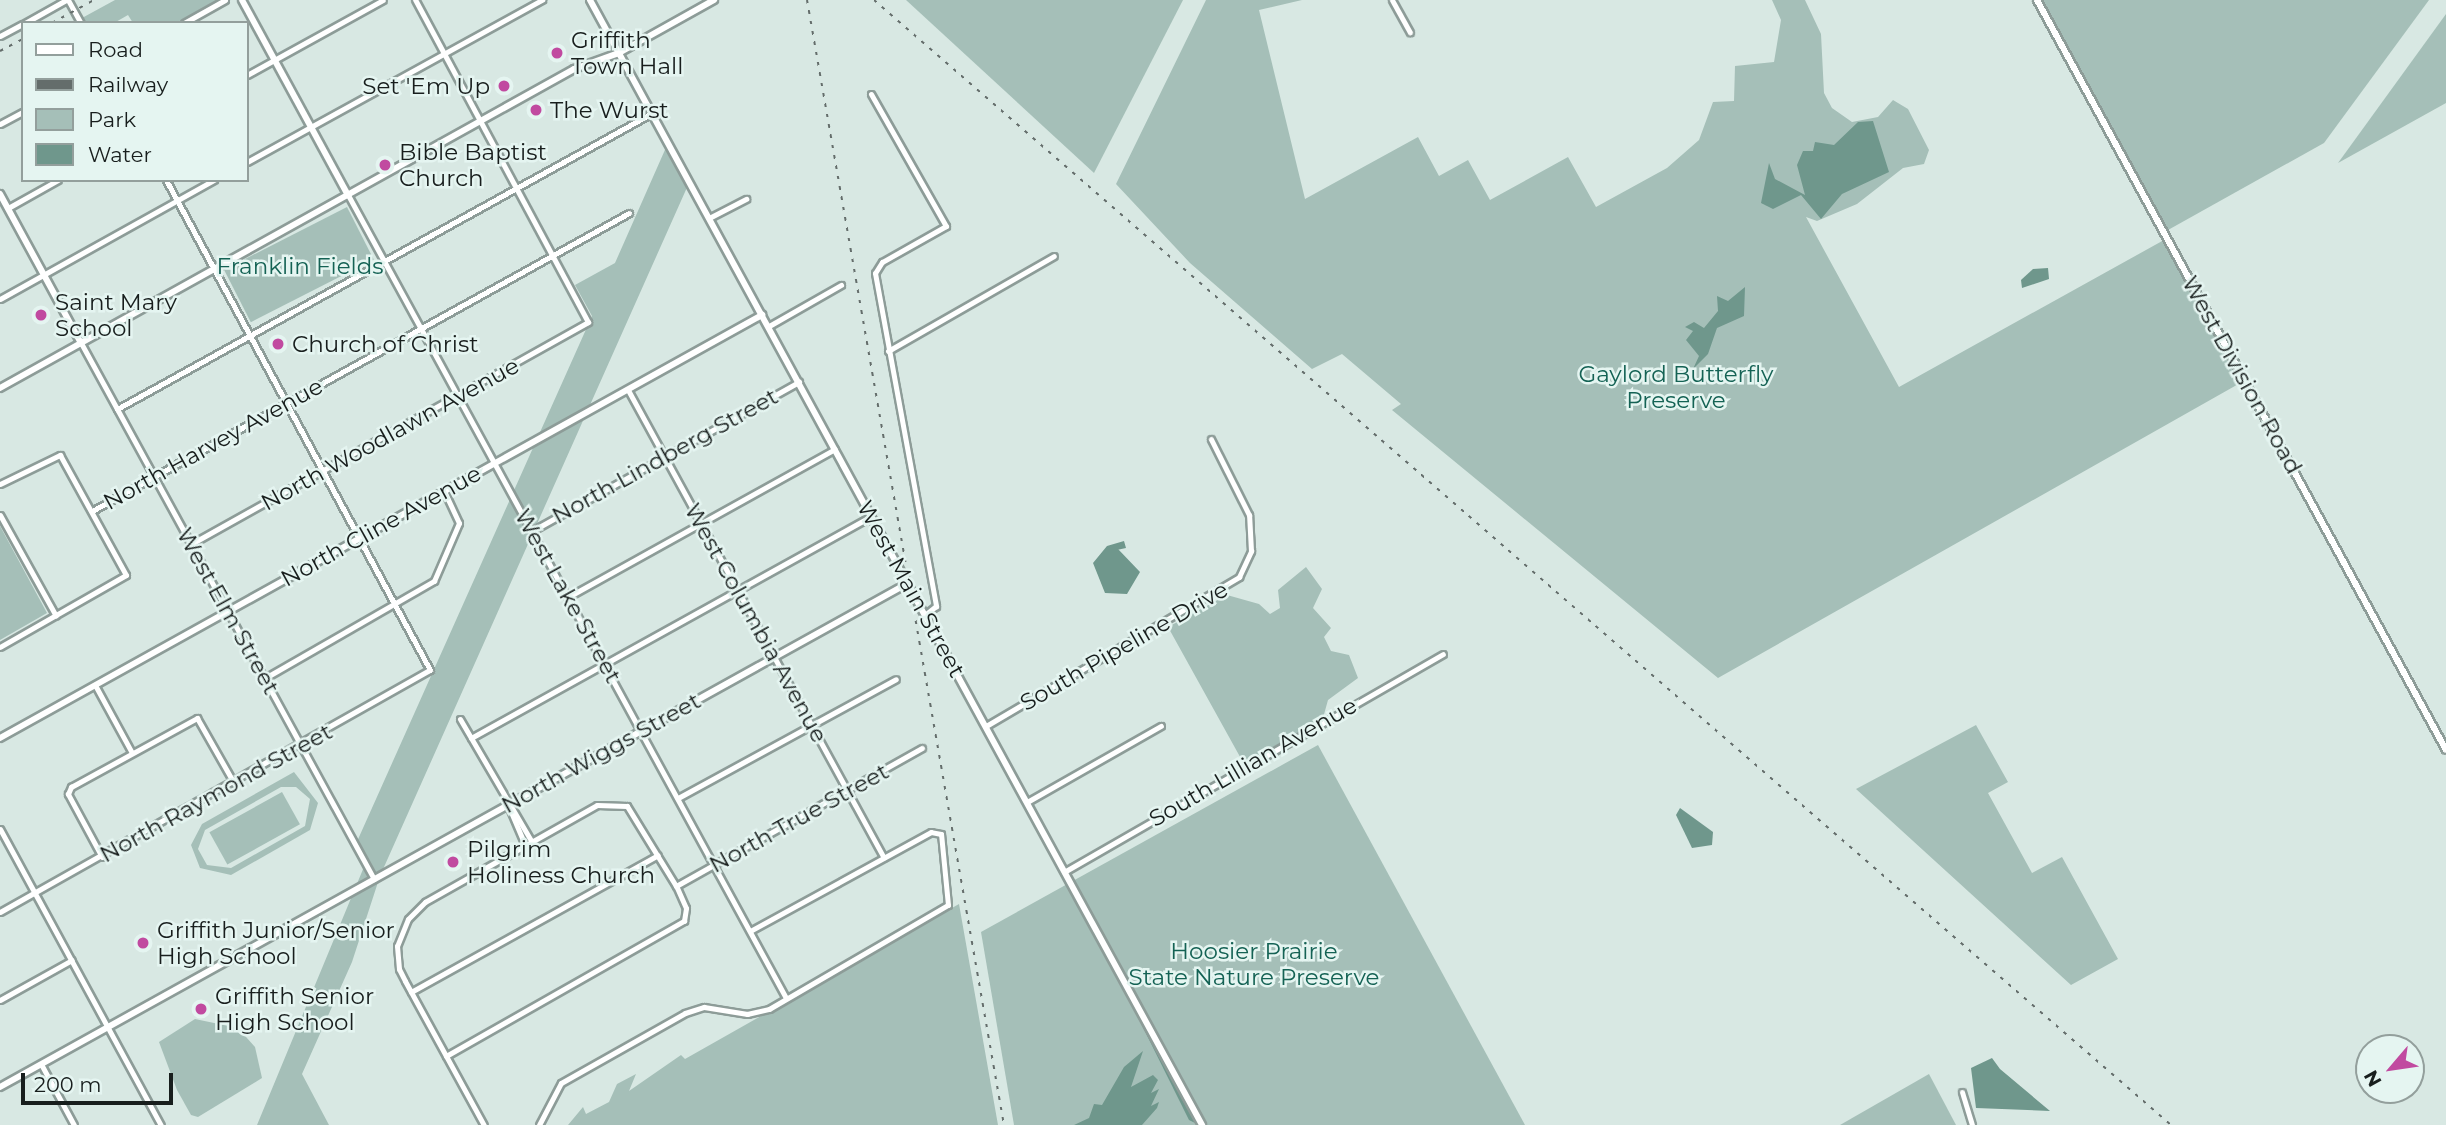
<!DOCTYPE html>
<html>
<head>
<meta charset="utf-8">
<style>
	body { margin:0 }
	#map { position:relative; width:2446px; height:1125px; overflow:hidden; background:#d8e8e3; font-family:Montserrat,sans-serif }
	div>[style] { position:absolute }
	.green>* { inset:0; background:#a5bfb8; transform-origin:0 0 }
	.water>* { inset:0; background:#6f978c }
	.roads { filter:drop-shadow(2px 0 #8d9c98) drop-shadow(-2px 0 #8d9c98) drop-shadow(0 2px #8d9c98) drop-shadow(0 -2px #8d9c98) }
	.minor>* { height:5px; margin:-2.5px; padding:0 2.5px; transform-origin:2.5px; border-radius:2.5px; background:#fff }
	.tertiary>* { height:6px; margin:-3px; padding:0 3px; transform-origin:3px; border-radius:3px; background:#fff }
	.rail>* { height:2px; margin-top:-1px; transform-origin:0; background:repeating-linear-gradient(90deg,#646d6b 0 3.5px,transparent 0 10.5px) }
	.dots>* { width:19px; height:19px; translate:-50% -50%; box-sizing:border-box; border:4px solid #e5f5f1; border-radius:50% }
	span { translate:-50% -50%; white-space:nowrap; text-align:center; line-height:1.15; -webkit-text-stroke:5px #e5f5f1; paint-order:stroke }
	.poi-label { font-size:23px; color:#181e1d }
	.left { translate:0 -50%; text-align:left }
	.right { translate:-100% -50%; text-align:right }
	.park-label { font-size:23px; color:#146254 }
	.street-label { font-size:23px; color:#181e1d }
	.legend { position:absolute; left:21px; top:21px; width:228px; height:161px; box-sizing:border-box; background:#e5f5f1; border:2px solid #939f9c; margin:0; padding:9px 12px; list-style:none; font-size:21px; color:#181e1d }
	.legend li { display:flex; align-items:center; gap:14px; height:35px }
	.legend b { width:35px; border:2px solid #939f9c }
	.north { position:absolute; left:2355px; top:1034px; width:70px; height:70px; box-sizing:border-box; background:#e5f5f1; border:2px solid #939f9c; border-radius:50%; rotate:241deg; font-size:19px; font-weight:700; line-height:28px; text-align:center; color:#181e1d }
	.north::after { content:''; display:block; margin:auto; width:24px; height:32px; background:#c14aa0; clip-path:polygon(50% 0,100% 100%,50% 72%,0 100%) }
	.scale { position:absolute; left:21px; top:1073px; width:152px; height:32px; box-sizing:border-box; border:4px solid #181e1d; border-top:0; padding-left:9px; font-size:21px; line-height:24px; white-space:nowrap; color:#181e1d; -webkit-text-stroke:5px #e5f5f1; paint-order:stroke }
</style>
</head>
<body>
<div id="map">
	<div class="green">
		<i style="clip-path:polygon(115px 0,217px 0,176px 23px,133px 23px,128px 15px,114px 23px,84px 23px,82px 18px)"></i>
		<i style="clip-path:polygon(906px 0,1183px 0,1094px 173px)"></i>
		<i style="clip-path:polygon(1206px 0,1302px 0,1259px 10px,1305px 199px,1418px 137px,1439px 176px,1468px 160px,1490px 200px,1568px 157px,1596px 207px,1667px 168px,1699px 140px,1713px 102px,1734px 101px,1735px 66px,1774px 62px,1781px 20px,1772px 0,1805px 0,1821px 34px,1824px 93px,1832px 108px,1852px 122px,1878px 117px,1893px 100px,1908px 109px,1929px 150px,1924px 164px,1903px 168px,1857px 204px,1817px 221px,1806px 217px,1899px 387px,2164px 240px,2242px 382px,1718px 678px,1392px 410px,1401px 404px,1342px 354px,1312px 369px,1190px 263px,1116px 184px)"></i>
		<i style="clip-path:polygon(2039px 0,2429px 0,2324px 143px,2168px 230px)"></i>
		<i style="clip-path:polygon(2446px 14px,2446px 103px,2338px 163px)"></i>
		<i style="clip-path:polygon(668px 143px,689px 183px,380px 876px,352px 962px,302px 1074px,329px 1125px,257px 1125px,366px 862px,355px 846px,592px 316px,575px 285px,615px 263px)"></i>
		<i style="left:347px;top:207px;width:59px;height:138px;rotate:63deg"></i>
		<i style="clip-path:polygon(0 526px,47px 613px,0 640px)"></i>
		<i style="clip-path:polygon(1306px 567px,1322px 589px,1313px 608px,1331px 628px,1324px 637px,1331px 651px,1349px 655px,1358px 678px,1328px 700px,1323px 718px,1244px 764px,1168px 627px,1227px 595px,1259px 604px,1270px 614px,1280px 608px,1278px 590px)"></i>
		<i style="clip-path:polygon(1976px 725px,2008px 782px,1988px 793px,2032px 873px,2062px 857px,2118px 959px,2071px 985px,1856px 789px)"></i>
		<i style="clip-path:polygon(1318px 745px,1525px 1125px,1014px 1125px,981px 932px)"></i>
		<i style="clip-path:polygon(evenodd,294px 772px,318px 803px,310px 830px,231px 875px,200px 868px,191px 845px,202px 824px,294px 772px,281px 787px,296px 787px,310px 799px,305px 826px,231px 868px,207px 865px,198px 849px,205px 830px,281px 787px)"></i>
		<i style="left:282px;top:792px;width:37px;height:83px;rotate:61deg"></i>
		<i style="clip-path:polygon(959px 904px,998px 1125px,568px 1125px,583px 1107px,586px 1114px,609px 1102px,617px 1084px,636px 1074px,629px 1091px,681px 1055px,685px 1059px)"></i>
		<i style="clip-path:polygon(195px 1019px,238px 1028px,255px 1047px,262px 1078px,198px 1117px,191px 1115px,177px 1090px,159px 1042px)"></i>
		<i style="clip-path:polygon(1929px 1074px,1956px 1125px,1840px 1125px)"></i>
	</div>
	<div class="water">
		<i style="clip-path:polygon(1873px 121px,1889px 172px,1842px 194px,1821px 219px,1801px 195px,1773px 209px,1761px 203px,1769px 163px,1775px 179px,1805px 195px,1797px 165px,1803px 151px,1813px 151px,1815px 142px,1834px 145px,1858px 122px)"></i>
		<i style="clip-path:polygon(2033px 269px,2048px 268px,2049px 279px,2022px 288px,2021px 280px)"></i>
		<i style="clip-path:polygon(1745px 287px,1744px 316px,1717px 328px,1708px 354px,1693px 369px,1699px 356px,1686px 340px,1693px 331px,1685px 327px,1694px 322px,1704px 328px,1718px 311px,1717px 296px,1728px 301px)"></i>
		<i style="clip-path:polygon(1124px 541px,1126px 548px,1112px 551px,1118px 549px,1140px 572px,1127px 594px,1105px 593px,1093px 563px,1107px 546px)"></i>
		<i style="clip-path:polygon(1680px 808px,1713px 832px,1712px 845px,1692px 848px,1676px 815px)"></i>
		<i style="clip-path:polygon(1109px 959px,1199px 1125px,1189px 1120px)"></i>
		<i style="clip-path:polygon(1143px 1051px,1131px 1087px,1153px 1075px,1158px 1080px,1151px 1093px,1159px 1089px,1151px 1106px,1159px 1102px,1157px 1108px,1142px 1125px,1074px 1125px,1089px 1118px,1094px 1104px,1102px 1105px,1124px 1067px)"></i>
		<i style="clip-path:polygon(1992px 1058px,2000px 1069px,2050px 1111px,1976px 1108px,1971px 1068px)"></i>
	</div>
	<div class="roads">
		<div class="minor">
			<i style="left:68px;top:0;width:26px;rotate:61deg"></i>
			<i style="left:1392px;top:0;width:37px;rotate:61deg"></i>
			<i style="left:25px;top:23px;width:47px;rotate:-29.3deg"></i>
			<i style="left:184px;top:23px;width:47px;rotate:-29.3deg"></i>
			<i style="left:0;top:36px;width:26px;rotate:-28deg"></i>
			<i style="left:247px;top:75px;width:155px;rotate:-28.9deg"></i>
			<i style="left:871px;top:94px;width:152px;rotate:60.4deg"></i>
			<i style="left:946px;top:226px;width:73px;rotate:150.6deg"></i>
			<i style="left:882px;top:262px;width:13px;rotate:122deg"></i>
			<i style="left:875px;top:273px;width:339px;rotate:79.6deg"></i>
			<i style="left:936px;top:606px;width:14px;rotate:141deg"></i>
			<i style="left:0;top:124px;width:26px;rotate:-28deg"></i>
			<i style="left:247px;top:162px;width:337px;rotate:-28.8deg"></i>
			<i style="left:348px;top:195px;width:915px;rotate:61.39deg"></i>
			<i style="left:8px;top:208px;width:57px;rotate:-29.2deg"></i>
			<i style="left:709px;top:218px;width:42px;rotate:-27.2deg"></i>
			<i style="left:0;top:299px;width:245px;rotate:-29.1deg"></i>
			<i style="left:769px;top:326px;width:83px;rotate:-29.7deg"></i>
			<i style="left:81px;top:343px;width:611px;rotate:61.34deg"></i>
			<i style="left:888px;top:351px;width:191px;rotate:-29.8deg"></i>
			<i style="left:628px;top:390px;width:533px;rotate:61.32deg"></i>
			<i style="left:117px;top:409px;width:611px;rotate:-28.95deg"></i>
			<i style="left:0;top:484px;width:67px;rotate:-25.8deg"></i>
			<i style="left:60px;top:455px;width:137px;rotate:61.2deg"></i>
			<i style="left:126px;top:575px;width:145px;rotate:150.3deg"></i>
			<i style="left:92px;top:511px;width:614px;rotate:-29.03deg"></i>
			<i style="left:0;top:515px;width:115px;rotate:61deg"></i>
			<i style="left:532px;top:531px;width:306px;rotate:-29.2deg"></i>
			<i style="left:191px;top:544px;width:455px;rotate:-29.2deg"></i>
			<i style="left:588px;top:322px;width:366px;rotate:-118.2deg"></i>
			<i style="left:568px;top:597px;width:305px;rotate:-29deg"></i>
			<i style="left:265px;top:678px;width:195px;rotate:-29.9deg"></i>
			<i style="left:434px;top:581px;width:63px;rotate:-66.7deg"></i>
			<i style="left:459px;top:523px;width:35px;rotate:-115deg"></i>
			<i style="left:95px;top:685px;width:77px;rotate:61.4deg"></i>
			<i style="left:460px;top:719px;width:143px;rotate:59.7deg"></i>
			<i style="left:986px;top:726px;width:294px;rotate:-30.5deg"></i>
			<i style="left:1239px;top:577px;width:29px;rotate:-65deg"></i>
			<i style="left:1251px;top:551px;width:36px;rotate:-93deg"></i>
			<i style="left:1249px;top:515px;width:85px;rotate:-116.6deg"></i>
			<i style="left:471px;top:738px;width:457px;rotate:-29deg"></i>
			<i style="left:678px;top:798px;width:248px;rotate:-28.6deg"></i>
			<i style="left:1027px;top:802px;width:154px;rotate:-29.6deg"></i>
			<i style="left:508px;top:805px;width:43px;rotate:67deg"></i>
			<i style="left:0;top:829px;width:337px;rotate:61.5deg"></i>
			<i style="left:102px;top:857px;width:72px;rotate:-118.4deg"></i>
			<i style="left:68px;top:794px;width:8px;rotate:-67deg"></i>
			<i style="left:71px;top:787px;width:144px;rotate:-28.7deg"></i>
			<i style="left:197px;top:718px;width:75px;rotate:60.4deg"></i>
			<i style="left:1064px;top:872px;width:437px;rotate:-29.9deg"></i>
			<i style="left:676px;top:886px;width:282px;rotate:-29.3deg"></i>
			<i style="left:0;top:912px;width:493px;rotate:-29.4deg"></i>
			<i style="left:430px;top:670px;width:557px;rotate:-118.31deg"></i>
			<i style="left:411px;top:992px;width:282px;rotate:-29deg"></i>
			<i style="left:0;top:1000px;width:82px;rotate:-29.1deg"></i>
			<i style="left:446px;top:1056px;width:274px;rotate:-29.6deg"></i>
			<i style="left:684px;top:921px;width:13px;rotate:-81deg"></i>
			<i style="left:686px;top:908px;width:24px;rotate:-114deg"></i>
			<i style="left:676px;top:886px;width:94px;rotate:-121.5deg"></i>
			<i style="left:627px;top:806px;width:30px;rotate:-178deg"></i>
			<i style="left:597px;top:805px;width:197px;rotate:150.6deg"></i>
			<i style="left:425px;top:902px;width:24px;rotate:135deg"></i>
			<i style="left:408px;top:919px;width:29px;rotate:112deg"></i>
			<i style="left:397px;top:946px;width:23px;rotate:85deg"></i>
			<i style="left:399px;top:969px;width:13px;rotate:63deg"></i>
			<i style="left:405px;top:981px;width:164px;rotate:61.3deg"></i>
			<i style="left:41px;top:1064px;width:69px;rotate:61.6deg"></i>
			<i style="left:1962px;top:1092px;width:34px;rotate:73deg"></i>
			<i style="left:539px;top:1125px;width:47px;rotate:-62.4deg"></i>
			<i style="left:561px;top:1083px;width:142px;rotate:-29.4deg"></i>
			<i style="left:685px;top:1013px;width:20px;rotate:-18deg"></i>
			<i style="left:704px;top:1007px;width:44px;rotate:9.2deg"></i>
			<i style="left:747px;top:1014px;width:23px;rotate:-13deg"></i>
			<i style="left:769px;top:1009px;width:207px;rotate:-30.2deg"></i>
			<i style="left:948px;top:905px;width:71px;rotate:-95.6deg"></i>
			<i style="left:941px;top:834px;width:10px;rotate:-169deg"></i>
			<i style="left:931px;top:832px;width:206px;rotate:151.3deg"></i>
		</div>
		<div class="tertiary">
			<i style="left:242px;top:0;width:222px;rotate:61.5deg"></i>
			<i style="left:590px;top:0;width:1281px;rotate:61.45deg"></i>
			<i style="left:2037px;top:0;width:854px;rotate:61.39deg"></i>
			<i style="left:0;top:194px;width:170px;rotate:61.5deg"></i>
			<i style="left:0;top:388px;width:657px;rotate:-29.06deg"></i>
			<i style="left:574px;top:69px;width:48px;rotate:-19.6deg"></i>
			<i style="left:619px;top:53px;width:109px;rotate:-29.2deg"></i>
			<i style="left:0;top:738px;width:872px;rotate:-29.04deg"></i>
			<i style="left:0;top:1087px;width:1038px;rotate:-29.03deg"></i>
		</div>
	</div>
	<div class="rail">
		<i style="left:807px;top:0;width:1142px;rotate:80.07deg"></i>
		<i style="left:874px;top:0;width:1717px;rotate:40.94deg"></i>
		<i style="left:52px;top:23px;width:48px;rotate:-28.7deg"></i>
		<i style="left:0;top:51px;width:26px;rotate:-28deg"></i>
	</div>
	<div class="dots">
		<i style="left:557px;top:53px;background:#c14aa0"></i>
		<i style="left:504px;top:86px;background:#c14aa0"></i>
		<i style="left:536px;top:110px;background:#c14aa0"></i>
		<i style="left:385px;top:165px;background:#c14aa0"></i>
		<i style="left:41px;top:315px;background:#c14aa0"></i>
		<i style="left:278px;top:344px;background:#c14aa0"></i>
		<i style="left:453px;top:862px;background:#c14aa0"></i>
		<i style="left:143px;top:943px;background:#c14aa0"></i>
		<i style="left:201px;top:1009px;background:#c14aa0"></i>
	</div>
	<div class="poi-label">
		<span class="left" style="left:571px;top:53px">Griffith<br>Town Hall</span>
		<span class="right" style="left:490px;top:86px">Set 'Em Up</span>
		<span class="left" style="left:550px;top:110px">The Wurst</span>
		<span class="left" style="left:399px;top:165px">Bible Baptist<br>Church</span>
		<span class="left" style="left:55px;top:315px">Saint Mary<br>School</span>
		<span class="left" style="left:292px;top:344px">Church of Christ</span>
		<span class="left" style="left:467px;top:862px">Pilgrim<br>Holiness Church</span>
		<span class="left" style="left:157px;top:943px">Griffith Junior/Senior<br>High School</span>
		<span class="left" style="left:215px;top:1009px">Griffith Senior<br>High School</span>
	</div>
	<div class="park-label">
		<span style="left:300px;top:266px">Franklin Fields</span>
		<span style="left:1676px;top:387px">Gaylord Butterfly<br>Preserve</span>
		<span style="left:1254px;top:964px">Hoosier Prairie<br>State Nature Preserve</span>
	</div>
	<div class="street-label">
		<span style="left:2242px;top:375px;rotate:61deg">West Division Road</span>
		<span style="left:390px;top:434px;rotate:-29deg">North Woodlawn Avenue</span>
		<span style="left:213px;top:444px;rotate:-29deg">North Harvey Avenue</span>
		<span style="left:665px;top:456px;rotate:-29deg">North Lindberg Street</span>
		<span style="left:381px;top:526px;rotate:-29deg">North Cline Avenue</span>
		<span style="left:911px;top:589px;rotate:61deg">West Main Street</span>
		<span style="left:568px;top:596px;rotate:61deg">West Lake Street</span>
		<span style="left:228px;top:611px;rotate:61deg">West Elm Street</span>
		<span style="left:756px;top:623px;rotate:61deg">West Columbia Avenue</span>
		<span style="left:1124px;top:646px;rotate:-30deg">South Pipeline Drive</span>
		<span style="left:601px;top:753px;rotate:-29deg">North Wiggs Street</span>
		<span style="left:1253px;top:762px;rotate:-30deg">South Lillian Avenue</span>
		<span style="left:216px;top:793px;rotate:-29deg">North Raymond Street</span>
		<span style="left:799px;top:818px;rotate:-29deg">North True Street</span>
	</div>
	<ul class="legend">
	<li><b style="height:9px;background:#fff"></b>Road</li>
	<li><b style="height:9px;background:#646d6b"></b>Railway</li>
	<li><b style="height:19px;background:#a5bfb8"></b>Park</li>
	<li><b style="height:19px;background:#6f978c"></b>Water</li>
	</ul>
	<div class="north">N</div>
	<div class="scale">200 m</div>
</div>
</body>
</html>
